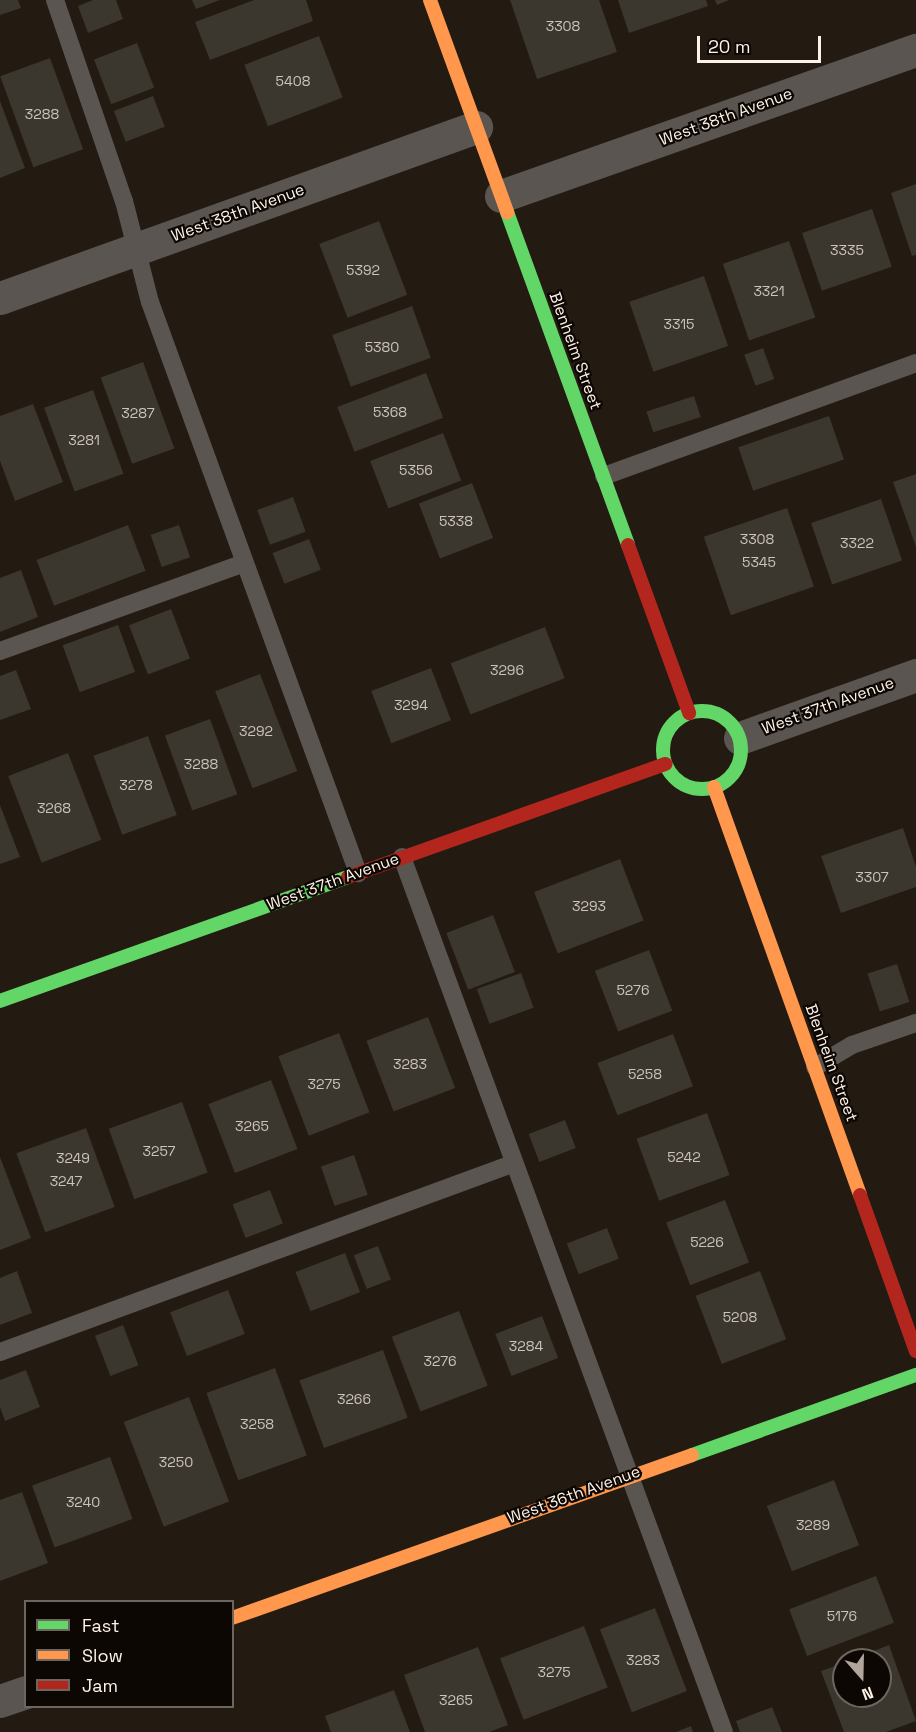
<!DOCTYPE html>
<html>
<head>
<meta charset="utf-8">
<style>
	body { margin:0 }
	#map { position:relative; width:916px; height:1732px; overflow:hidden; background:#231a11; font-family:"Space Grotesk",sans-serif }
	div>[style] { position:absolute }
	.building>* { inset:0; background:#3b362e; transform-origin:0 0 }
	.lane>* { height:18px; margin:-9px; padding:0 9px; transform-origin:9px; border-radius:9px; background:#5a5551 }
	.street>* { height:33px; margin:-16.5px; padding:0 16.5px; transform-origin:16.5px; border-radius:16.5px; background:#5a5551 }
	.fast>* { height:14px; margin:-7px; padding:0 7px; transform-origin:7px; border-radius:7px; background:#63d668 }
	.fast>.ring { margin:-7px; padding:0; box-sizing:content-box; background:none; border:14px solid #63d668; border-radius:50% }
	.slow>* { height:14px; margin:-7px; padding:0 7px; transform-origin:7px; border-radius:7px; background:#ff974d }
	.jam>* { height:14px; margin:-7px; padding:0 7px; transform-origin:7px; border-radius:7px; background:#b3261e }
	span { translate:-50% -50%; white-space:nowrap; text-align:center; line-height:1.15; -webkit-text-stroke:4.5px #0d0703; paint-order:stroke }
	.number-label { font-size:14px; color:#ccc3ba }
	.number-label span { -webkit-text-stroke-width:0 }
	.street-label { font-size:16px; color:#fdf2e8 }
	.legend { position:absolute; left:24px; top:1600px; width:210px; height:108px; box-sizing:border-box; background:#0d0703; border:2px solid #6d655f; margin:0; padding:8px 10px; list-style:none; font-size:18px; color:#fdf2e8 }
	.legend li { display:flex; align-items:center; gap:12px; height:30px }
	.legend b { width:30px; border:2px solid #6d655f }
	.north { position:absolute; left:832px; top:1648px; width:60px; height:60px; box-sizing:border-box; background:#0d0703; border:2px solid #6d655f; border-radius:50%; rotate:160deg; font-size:16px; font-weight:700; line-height:24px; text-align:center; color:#fdf2e8 }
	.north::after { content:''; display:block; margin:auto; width:21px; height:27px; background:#b1a69d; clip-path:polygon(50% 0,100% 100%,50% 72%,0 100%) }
	.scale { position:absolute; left:697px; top:36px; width:124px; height:27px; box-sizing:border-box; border:3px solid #fdf2e8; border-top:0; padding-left:8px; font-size:18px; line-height:21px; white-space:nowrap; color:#fdf2e8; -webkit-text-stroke:4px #0d0703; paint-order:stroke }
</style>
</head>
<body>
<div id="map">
	<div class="building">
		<i style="clip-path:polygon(0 0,18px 0,21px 8px,0 15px)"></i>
		<i style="clip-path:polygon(93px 0,116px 0,123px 19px,88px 33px,78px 6px)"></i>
		<i style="clip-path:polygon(192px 0,220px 0,196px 9px)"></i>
		<i style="clip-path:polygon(254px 0,306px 0,313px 21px,210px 60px,195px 22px)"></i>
		<i style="clip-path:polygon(510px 0,599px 0,617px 52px,537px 79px)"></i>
		<i style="clip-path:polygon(618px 0,706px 0,708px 6px,629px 33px)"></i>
		<i style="clip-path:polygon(715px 0,729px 0,717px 5px)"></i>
		<i style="left:319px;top:36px;width:66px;height:80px;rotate:69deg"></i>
		<i style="left:137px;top:43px;width:48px;height:46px;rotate:69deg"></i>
		<i style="left:50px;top:58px;width:97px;height:53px;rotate:70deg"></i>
		<i style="left:153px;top:96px;width:33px;height:42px;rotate:69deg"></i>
		<i style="clip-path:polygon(0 101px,25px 168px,0 178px)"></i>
		<i style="clip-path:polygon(916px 184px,916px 255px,912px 256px,891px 193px)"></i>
		<i style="left:872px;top:209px;width:61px;height:74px;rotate:71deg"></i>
		<i style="left:379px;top:221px;width:79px;height:64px;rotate:69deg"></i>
		<i style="left:789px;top:241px;width:81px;height:70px;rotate:71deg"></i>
		<i style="left:704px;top:276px;width:74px;height:79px;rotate:71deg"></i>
		<i style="left:412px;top:306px;width:55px;height:85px;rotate:70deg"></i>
		<i style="left:763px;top:348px;width:33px;height:20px;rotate:70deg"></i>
		<i style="left:143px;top:362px;width:92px;height:45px;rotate:70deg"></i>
		<i style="left:426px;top:373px;width:48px;height:95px;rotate:69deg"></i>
		<i style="left:93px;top:390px;width:89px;height:52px;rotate:70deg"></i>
		<i style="left:694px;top:396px;width:22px;height:50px;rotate:72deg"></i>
		<i style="clip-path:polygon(33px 404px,63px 482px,15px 501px,0 461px,0 416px)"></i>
		<i style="left:829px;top:416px;width:46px;height:96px;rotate:71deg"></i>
		<i style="left:443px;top:433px;width:51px;height:78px;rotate:69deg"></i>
		<i style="clip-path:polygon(916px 474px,916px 547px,893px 482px)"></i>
		<i style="left:472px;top:483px;width:59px;height:57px;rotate:69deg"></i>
		<i style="left:293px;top:497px;width:37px;height:38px;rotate:70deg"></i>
		<i style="left:881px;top:499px;width:65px;height:74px;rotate:71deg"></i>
		<i style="left:787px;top:508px;width:83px;height:88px;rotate:71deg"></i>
		<i style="left:128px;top:525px;width:49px;height:98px;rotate:69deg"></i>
		<i style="left:179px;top:525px;width:34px;height:30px;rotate:71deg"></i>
		<i style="left:309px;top:539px;width:33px;height:39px;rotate:69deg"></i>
		<i style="clip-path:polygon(21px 570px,38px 617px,0 632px,0 578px)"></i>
		<i style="left:171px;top:609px;width:53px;height:45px;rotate:69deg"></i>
		<i style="left:118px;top:625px;width:50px;height:59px;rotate:70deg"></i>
		<i style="left:545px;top:627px;width:55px;height:101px;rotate:69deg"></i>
		<i style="left:431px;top:668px;width:56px;height:64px;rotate:69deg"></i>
		<i style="clip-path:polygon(16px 670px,31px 709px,0 720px,0 676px)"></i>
		<i style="left:260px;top:674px;width:104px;height:48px;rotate:69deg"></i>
		<i style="left:210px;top:719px;width:80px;height:48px;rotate:70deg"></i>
		<i style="left:148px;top:736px;width:84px;height:58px;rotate:70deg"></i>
		<i style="left:68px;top:753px;width:93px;height:64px;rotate:69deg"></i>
		<i style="clip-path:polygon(0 805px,20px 857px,0 864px)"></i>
		<i style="clip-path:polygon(903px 828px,916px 867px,916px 887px,841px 913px,821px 856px)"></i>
		<i style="left:620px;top:859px;width:66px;height:92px;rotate:69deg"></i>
		<i style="left:493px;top:915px;width:61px;height:50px;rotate:69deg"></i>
		<i style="left:649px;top:950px;width:65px;height:58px;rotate:69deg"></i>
		<i style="left:897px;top:964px;width:40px;height:31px;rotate:72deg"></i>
		<i style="left:521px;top:973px;width:37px;height:47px;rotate:70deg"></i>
		<i style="left:428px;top:1017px;width:76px;height:66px;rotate:69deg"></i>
		<i style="left:339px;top:1033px;width:85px;height:65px;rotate:69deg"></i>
		<i style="left:673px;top:1034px;width:56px;height:81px;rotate:69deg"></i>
		<i style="left:271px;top:1080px;width:74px;height:67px;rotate:69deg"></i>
		<i style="left:182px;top:1102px;width:75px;height:78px;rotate:70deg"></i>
		<i style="left:707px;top:1113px;width:66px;height:75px;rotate:70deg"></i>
		<i style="left:565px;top:1120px;width:30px;height:39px;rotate:69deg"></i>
		<i style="left:86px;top:1128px;width:84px;height:74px;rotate:70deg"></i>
		<i style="left:354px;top:1155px;width:42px;height:35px;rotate:71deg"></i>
		<i style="clip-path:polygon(0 1157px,31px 1238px,0 1250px)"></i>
		<i style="left:270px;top:1190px;width:36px;height:40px;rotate:69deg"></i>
		<i style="left:725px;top:1200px;width:67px;height:63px;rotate:69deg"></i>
		<i style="left:607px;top:1228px;width:33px;height:43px;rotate:69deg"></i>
		<i style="left:378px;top:1246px;width:36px;height:26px;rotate:69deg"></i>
		<i style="left:345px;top:1253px;width:42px;height:53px;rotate:69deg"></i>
		<i style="clip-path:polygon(17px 1271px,32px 1313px,0 1325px,0 1278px)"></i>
		<i style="left:760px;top:1271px;width:73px;height:69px;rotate:69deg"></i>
		<i style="left:228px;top:1290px;width:47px;height:62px;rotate:69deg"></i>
		<i style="left:459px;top:1311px;width:80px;height:72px;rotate:69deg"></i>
		<i style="left:542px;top:1316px;width:45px;height:50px;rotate:69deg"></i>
		<i style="left:123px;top:1325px;width:43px;height:30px;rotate:69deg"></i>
		<i style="left:383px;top:1350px;width:72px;height:89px;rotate:70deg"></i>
		<i style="left:275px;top:1368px;width:93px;height:73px;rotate:70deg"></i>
		<i style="clip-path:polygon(26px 1370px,40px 1407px,5px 1421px,0 1407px,0 1380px)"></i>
		<i style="left:189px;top:1397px;width:112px;height:70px;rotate:69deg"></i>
		<i style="left:110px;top:1457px;width:66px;height:83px;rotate:70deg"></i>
		<i style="left:834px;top:1480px;width:70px;height:72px;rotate:69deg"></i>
		<i style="clip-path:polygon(22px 1492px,48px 1563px,0 1581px,0 1500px)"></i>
		<i style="left:876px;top:1576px;width:50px;height:93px;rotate:69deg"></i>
		<i style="left:655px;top:1608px;width:89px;height:59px;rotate:69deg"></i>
		<i style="left:584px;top:1626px;width:66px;height:90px;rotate:69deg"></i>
		<i style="clip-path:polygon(889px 1645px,916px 1721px,886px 1732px,844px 1732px,821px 1671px,844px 1663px,844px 1696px,880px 1696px,880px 1660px,851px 1660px)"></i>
		<i style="clip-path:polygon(478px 1647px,508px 1725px,489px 1732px,425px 1732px,404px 1675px)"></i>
		<i style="clip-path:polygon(394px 1690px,410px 1732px,331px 1732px,325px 1716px)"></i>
		<i style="clip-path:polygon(772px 1707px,782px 1732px,740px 1732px,736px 1721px)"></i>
		<i style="clip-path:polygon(691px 1726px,693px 1732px,676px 1732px)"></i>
	</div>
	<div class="lane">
		<i style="left:55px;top:0;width:213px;rotate:71.1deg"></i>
		<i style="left:124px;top:201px;width:104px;rotate:75.6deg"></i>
		<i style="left:150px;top:302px;width:608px;rotate:69.98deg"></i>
		<i style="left:604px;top:476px;width:332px;rotate:-19.9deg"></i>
		<i style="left:0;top:651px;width:259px;rotate:-19.8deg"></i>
		<i style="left:402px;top:857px;width:932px;rotate:69.8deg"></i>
		<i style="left:815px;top:1067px;width:43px;rotate:-30.7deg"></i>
		<i style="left:852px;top:1045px;width:68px;rotate:-19deg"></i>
		<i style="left:0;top:1352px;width:545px;rotate:-20.16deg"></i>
	</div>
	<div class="street">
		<i style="left:501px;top:196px;width:440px;rotate:-19.4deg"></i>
		<i style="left:0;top:298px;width:506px;rotate:-19.76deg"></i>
		<i style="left:740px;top:738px;width:187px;rotate:-19.7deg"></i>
		<i style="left:0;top:1701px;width:28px;rotate:-19deg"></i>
	</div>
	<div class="fast">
		<i style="left:507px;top:212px;width:354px;rotate:70deg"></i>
		<i class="ring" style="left:663px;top:711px;width:64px;height:64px"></i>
		<i style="left:0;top:1001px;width:369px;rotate:-19.6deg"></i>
		<i style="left:692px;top:1455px;width:238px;rotate:-19.7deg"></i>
	</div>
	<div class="slow">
		<i style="left:430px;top:0;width:226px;rotate:70deg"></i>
		<i style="left:714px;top:787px;width:433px;rotate:70.3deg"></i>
		<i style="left:232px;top:1618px;width:488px;rotate:-19.5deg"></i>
	</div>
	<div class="jam">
		<i style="left:628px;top:545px;width:179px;rotate:70deg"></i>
		<i style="left:348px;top:877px;width:337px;rotate:-19.6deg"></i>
		<i style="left:860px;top:1195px;width:166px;rotate:70.3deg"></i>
	</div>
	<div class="number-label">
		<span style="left:563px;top:26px">3308</span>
		<span style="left:293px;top:81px">5408</span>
		<span style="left:42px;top:114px">3288</span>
		<span style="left:847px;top:250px">3335</span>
		<span style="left:363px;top:270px">5392</span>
		<span style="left:769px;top:291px">3321</span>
		<span style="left:679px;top:324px">3315</span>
		<span style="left:382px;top:347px">5380</span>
		<span style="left:390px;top:412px">5368</span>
		<span style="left:138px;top:413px">3287</span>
		<span style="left:84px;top:440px">3281</span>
		<span style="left:416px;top:470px">5356</span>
		<span style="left:456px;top:521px">5338</span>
		<span style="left:757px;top:539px">3308</span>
		<span style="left:857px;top:543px">3322</span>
		<span style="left:759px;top:562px">5345</span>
		<span style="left:507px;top:670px">3296</span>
		<span style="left:411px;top:705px">3294</span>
		<span style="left:256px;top:731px">3292</span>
		<span style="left:201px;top:764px">3288</span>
		<span style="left:136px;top:785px">3278</span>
		<span style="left:54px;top:808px">3268</span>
		<span style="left:872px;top:877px">3307</span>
		<span style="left:589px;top:906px">3293</span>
		<span style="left:633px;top:990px">5276</span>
		<span style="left:410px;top:1064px">3283</span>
		<span style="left:645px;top:1074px">5258</span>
		<span style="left:324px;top:1084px">3275</span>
		<span style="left:252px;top:1126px">3265</span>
		<span style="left:159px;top:1151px">3257</span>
		<span style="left:684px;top:1157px">5242</span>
		<span style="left:73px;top:1158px">3249</span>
		<span style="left:66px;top:1181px">3247</span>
		<span style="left:707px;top:1242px">5226</span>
		<span style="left:740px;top:1317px">5208</span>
		<span style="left:526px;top:1346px">3284</span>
		<span style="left:440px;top:1361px">3276</span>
		<span style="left:354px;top:1399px">3266</span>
		<span style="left:257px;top:1424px">3258</span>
		<span style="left:176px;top:1462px">3250</span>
		<span style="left:83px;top:1502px">3240</span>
		<span style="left:813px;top:1525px">3289</span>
		<span style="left:842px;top:1616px">5176</span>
		<span style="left:643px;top:1660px">3283</span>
		<span style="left:554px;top:1672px">3275</span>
		<span style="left:456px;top:1700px">3265</span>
	</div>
	<div class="street-label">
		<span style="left:726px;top:117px;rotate:-20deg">West 38th Avenue</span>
		<span style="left:238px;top:213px;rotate:-20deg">West 38th Avenue</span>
		<span style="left:575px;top:351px;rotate:70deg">Blenheim Street</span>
		<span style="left:828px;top:706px;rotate:-20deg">West 37th Avenue</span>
		<span style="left:333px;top:882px;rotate:-20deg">West 37th Avenue</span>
		<span style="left:831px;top:1063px;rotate:70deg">Blenheim Street</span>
		<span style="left:574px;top:1495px;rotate:-20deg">West 36th Avenue</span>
	</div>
	<ul class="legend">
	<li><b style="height:8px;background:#63d668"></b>Fast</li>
	<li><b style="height:8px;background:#ff974d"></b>Slow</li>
	<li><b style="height:8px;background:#b3261e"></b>Jam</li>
	</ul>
	<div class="north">N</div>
	<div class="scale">20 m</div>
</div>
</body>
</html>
